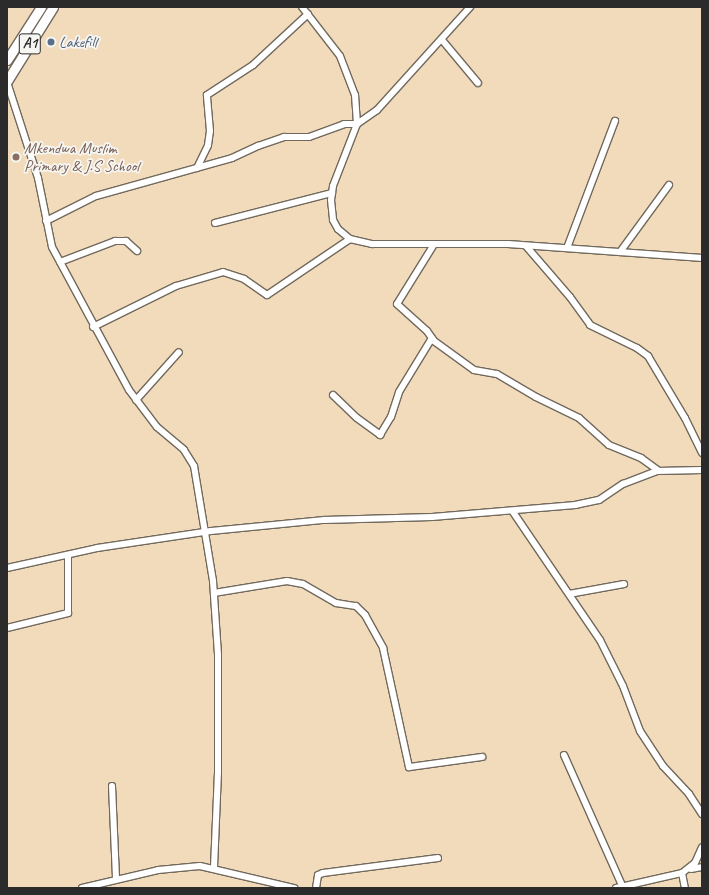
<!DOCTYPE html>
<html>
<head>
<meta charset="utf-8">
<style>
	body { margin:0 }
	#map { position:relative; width:709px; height:895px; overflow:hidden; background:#f2dbbb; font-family:Caveat,sans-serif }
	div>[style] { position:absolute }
	.roads { filter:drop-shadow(1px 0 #71695d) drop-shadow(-1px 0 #71695d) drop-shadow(0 1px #71695d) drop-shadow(0 -1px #71695d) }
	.minor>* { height:6px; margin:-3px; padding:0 3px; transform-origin:3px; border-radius:3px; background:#fff }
	.highway>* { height:9px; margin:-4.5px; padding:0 4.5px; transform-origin:4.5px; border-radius:4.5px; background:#fff }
	.dots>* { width:11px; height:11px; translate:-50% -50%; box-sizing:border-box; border:2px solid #f6f6f2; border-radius:50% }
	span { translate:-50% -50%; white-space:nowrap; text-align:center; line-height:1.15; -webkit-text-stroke:3.5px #f6f6f2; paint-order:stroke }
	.shield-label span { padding:1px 3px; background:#f6f6f2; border:1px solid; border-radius:3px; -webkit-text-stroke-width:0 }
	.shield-label { font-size:15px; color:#2b2b2b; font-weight:700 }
	.service-label { font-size:16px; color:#4e5e75 }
	.left { translate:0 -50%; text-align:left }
	.education-label { font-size:16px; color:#785e54 }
	.frame { position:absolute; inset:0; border:8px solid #2b2b2b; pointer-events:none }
</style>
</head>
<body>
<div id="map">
	<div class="roads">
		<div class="minor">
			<i style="left:302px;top:7px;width:62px;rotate:52.2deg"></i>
			<i style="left:340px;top:56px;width:42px;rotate:69deg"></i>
			<i style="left:355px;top:95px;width:29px;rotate:86deg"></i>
			<i style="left:357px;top:124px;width:66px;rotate:111.2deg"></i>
			<i style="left:333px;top:186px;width:14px;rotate:98deg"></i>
			<i style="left:331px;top:200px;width:20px;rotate:84deg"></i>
			<i style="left:333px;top:220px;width:10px;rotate:61deg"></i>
			<i style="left:338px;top:229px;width:16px;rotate:40deg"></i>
			<i style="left:350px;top:239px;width:23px;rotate:13deg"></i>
			<i style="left:372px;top:244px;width:136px"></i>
			<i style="left:508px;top:244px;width:195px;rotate:4.1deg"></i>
			<i style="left:442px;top:40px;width:56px;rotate:50.1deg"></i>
			<i style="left:7px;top:82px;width:101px;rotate:72.1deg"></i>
			<i style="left:38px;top:178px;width:70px;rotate:78.5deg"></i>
			<i style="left:52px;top:247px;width:162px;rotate:61.7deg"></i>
			<i style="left:129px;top:390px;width:46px;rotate:52.9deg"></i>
			<i style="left:157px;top:427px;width:35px;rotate:40deg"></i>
			<i style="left:184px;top:450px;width:19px;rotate:58deg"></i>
			<i style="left:194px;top:466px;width:117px;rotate:80.6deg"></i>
			<i style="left:213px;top:581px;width:74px;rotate:86.1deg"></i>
			<i style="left:218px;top:655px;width:117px;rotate:90deg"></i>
			<i style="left:218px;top:772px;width:96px;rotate:92.4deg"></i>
			<i style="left:197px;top:168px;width:25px;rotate:-64deg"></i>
			<i style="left:208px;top:145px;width:14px;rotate:-82deg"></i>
			<i style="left:210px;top:131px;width:36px;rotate:-95deg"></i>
			<i style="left:207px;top:95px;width:55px;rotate:-33.1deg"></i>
			<i style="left:253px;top:65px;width:75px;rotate:-42.8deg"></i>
			<i style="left:46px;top:221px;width:56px;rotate:-26.6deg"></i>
			<i style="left:96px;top:196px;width:141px;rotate:-15.6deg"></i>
			<i style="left:232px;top:158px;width:29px;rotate:-25deg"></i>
			<i style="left:258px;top:146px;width:28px;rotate:-19deg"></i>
			<i style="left:284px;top:137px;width:25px"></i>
			<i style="left:309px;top:137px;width:37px;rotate:-20deg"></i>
			<i style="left:344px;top:124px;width:13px"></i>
			<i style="left:357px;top:124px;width:24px;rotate:-35deg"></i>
			<i style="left:377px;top:110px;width:139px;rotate:-47.9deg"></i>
			<i style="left:215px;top:223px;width:121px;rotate:-14.4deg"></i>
			<i style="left:433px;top:246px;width:68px;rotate:121.8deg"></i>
			<i style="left:397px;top:304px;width:40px;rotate:42deg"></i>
			<i style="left:427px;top:331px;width:12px;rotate:55deg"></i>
			<i style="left:434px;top:341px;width:49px;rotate:35.9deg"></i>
			<i style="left:474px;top:370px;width:23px;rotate:10deg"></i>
			<i style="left:497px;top:374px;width:45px;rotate:30.5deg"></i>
			<i style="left:536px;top:397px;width:48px;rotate:26deg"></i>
			<i style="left:579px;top:418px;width:40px;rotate:42deg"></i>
			<i style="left:609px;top:445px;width:35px;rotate:22deg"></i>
			<i style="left:641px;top:458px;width:22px;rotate:36deg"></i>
			<i style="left:526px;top:246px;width:67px;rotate:49.2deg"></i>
			<i style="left:570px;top:297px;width:34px;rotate:54deg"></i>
			<i style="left:590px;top:325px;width:52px;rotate:26.1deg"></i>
			<i style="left:637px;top:348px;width:14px;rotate:36deg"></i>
			<i style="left:648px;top:356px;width:72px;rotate:59.2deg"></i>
			<i style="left:685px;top:418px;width:39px;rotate:64deg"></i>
			<i style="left:567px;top:248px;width:136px;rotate:-69.3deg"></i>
			<i style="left:620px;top:252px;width:83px;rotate:-53.8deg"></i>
			<i style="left:60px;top:262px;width:59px;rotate:-20.9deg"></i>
			<i style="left:115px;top:241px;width:11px"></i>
			<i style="left:126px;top:241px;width:15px;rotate:42deg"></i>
			<i style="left:93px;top:327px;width:93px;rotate:-26.3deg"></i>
			<i style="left:176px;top:286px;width:49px;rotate:-16.6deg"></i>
			<i style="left:223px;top:272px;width:22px;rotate:18deg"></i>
			<i style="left:244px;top:279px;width:28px;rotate:35deg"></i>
			<i style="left:267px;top:295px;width:100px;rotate:-34deg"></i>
			<i style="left:333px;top:395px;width:33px;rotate:44deg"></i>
			<i style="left:357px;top:418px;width:29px;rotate:36deg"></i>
			<i style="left:380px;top:435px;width:21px;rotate:-59deg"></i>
			<i style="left:391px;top:417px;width:26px;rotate:-72deg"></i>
			<i style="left:399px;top:392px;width:63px;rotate:-58.6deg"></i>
			<i style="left:136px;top:400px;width:64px;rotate:-48.1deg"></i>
			<i style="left:513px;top:512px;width:155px;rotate:55.8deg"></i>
			<i style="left:600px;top:640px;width:51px;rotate:63.4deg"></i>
			<i style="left:623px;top:686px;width:48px;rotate:69.3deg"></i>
			<i style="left:640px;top:731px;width:42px;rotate:56.7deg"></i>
			<i style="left:663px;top:766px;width:38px;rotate:47deg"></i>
			<i style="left:689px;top:794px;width:24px;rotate:57deg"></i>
			<i style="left:7px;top:568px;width:92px;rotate:-12.5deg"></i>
			<i style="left:97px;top:548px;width:115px;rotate:-8.5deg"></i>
			<i style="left:211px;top:531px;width:114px;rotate:-5.6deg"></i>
			<i style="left:324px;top:520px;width:108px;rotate:-1.6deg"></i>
			<i style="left:432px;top:517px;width:144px;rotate:-4.8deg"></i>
			<i style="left:575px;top:505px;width:25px;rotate:-12deg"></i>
			<i style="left:599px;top:500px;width:29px;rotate:-34deg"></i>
			<i style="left:623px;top:484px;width:36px;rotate:-21deg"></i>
			<i style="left:657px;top:471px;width:45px;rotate:-1.3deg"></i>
			<i style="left:214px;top:593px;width:74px;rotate:-9.3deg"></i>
			<i style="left:287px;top:581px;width:16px;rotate:11deg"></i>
			<i style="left:303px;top:584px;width:38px;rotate:30deg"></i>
			<i style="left:336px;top:603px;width:20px;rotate:9deg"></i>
			<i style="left:356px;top:606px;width:13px;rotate:45deg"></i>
			<i style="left:365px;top:615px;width:38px;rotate:61deg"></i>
			<i style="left:383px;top:648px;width:122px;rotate:77.7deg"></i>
			<i style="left:409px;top:767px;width:74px;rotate:-7.8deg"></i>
			<i style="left:569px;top:594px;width:56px;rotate:-10.3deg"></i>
			<i style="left:7px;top:628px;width:63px;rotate:-13.8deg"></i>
			<i style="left:68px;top:613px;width:58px;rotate:-90deg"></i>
			<i style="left:564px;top:755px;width:142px;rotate:66deg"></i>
			<i style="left:112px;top:786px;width:93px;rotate:87.5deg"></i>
			<i style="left:691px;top:869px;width:11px;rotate:-10deg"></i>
			<i style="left:682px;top:873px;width:15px;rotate:79deg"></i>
			<i style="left:82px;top:888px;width:78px;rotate:-13.3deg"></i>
			<i style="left:158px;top:870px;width:42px;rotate:-5.4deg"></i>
			<i style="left:200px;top:866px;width:97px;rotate:13.2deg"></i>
			<i style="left:316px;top:888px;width:13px;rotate:-81deg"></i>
			<i style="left:318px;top:875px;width:5px;rotate:-22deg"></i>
			<i style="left:323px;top:873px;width:116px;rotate:-7.4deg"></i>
			<i style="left:616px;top:888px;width:68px;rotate:-12.8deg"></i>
			<i style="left:682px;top:873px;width:16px;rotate:-38deg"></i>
			<i style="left:695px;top:863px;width:17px;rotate:-66deg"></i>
		</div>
		<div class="highway">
			<i style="left:7px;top:60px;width:63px;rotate:-57.3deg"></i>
			<i style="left:7px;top:81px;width:87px;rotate:-58.1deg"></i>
		</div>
	</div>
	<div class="dots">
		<i style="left:51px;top:42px;background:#5c6f8a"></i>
		<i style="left:16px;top:157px;background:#8d6e63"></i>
	</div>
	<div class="shield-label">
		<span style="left:30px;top:44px">A1</span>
	</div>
	<div class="service-label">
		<span class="left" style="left:59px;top:42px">Lakefill</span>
	</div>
	<div class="education-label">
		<span class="left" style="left:24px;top:157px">Mkendwa Muslim<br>Primary &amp; J.S School</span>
	</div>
	<div class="frame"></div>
</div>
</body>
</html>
